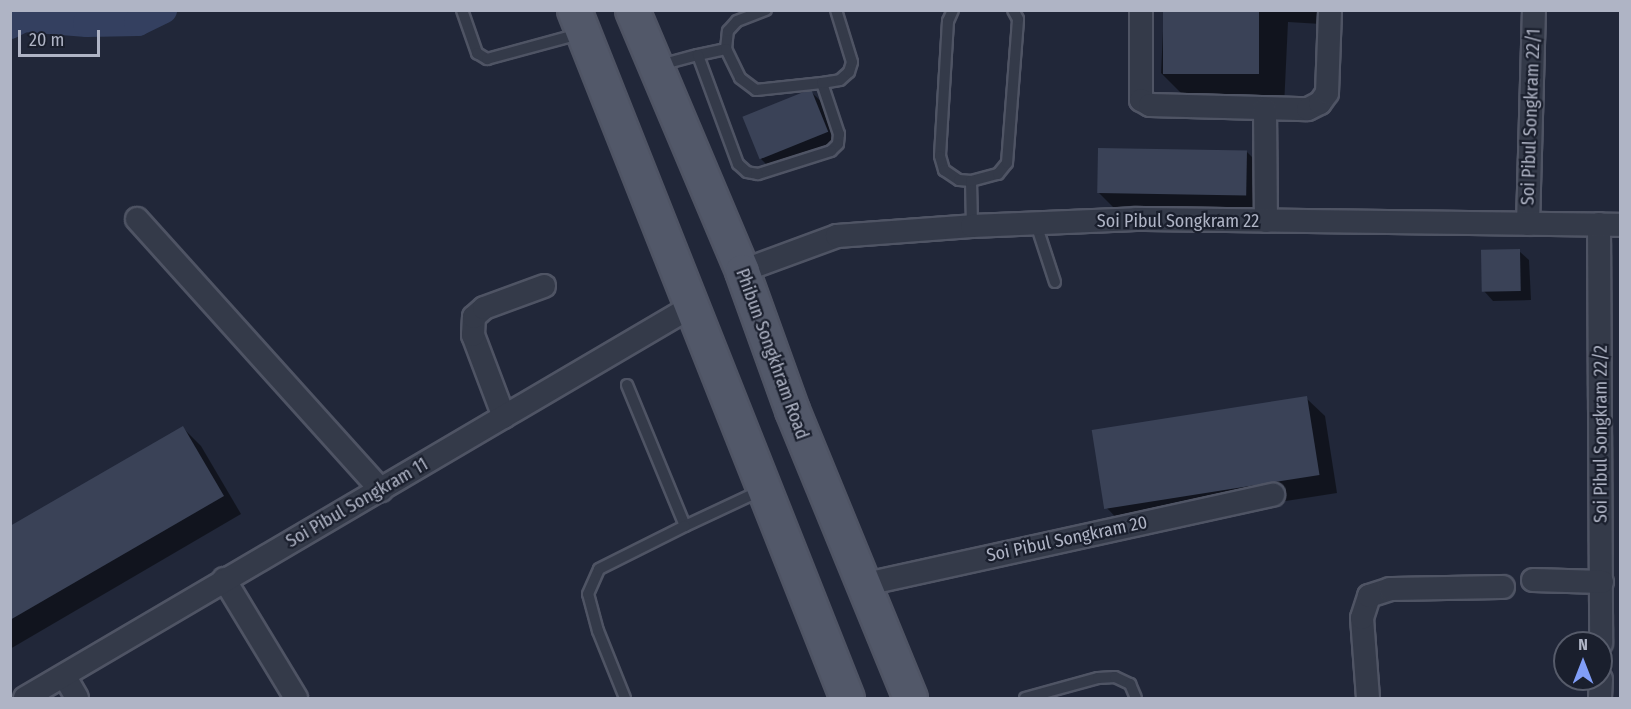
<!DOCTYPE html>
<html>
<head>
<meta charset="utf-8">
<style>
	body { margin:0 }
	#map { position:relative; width:1631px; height:709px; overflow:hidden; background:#212739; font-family:"Fira Sans Condensed",sans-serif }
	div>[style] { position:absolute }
	.shadow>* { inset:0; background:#0007 }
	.canal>* { height:28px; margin:-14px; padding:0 14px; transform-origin:14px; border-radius:14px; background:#344060 }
	.building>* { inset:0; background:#3a4257; transform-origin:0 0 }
	.roads { filter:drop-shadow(2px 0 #4f5464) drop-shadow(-2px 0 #4f5464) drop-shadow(0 2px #4f5464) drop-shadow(0 -2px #4f5464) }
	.service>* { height:10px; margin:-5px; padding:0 5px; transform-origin:5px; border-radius:5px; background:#343a49 }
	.minor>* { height:22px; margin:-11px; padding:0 11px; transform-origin:11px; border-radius:11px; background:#343a49 }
	.primary>* { height:33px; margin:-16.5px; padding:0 16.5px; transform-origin:16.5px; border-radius:16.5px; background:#525869 }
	span { translate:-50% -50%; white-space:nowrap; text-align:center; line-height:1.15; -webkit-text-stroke:4.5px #1a1f2d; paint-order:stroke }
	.street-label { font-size:18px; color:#afb4c5 }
	.frame { position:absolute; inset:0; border:12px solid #afb4c5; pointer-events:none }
	.north { position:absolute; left:1553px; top:631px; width:60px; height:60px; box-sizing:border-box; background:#1a1f2d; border:2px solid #565b6a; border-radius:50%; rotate:0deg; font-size:16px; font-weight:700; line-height:24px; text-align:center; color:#afb4c5 }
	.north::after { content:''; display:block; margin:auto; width:21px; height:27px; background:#819ef8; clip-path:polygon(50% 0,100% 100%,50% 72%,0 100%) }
	.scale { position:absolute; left:18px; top:30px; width:82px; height:27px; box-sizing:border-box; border:3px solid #afb4c5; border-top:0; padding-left:8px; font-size:18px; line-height:21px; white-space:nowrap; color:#afb4c5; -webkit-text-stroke:4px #1a1f2d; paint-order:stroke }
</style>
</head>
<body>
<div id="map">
	<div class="shadow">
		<i style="clip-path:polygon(1164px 10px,1322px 10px,1321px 24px,1288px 22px,1284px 107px,1190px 102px,1161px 73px)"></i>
		<i style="clip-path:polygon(810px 91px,825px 105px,841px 147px,775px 173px,761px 159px)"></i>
		<i style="clip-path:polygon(1247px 152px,1261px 166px,1260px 210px,1113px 207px,1099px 193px)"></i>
		<i style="clip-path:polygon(1519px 251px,1529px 260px,1531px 300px,1493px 301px,1484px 291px)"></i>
		<i style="clip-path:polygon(1306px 398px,1325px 416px,1337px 493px,1124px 526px,1106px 507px)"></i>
		<i style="clip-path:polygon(183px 428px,201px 446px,241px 514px,10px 649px,10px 528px)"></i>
	</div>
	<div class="canal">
		<i style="left:10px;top:25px;width:16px;rotate:-27deg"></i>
		<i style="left:24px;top:18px;width:63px;rotate:4.5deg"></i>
		<i style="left:87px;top:23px;width:51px;rotate:-1.1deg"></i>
		<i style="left:138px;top:22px;width:28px;rotate:-26deg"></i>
	</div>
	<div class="building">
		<i style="left:1163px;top:10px;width:96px;height:64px"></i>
		<i style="left:811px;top:89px;width:46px;height:74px;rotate:68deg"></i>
		<i style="left:1098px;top:148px;width:149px;height:45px;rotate:1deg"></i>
		<i style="left:1520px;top:249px;width:42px;height:39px;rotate:89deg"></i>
		<i style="left:1307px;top:396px;width:80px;height:218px;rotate:81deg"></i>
		<i style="clip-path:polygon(183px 426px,224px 496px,10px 620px,10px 526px)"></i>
	</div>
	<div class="roads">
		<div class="service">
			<i style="left:462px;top:10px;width:46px;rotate:70.8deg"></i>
			<i style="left:477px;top:53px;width:12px;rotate:31deg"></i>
			<i style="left:487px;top:59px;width:95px;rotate:-15.2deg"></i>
			<i style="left:953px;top:10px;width:12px;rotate:114deg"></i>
			<i style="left:948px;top:21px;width:135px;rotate:93.4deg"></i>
			<i style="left:940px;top:156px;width:15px;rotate:74deg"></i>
			<i style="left:944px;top:170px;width:18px;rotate:34deg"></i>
			<i style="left:959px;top:180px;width:12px;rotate:5deg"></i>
			<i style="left:971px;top:181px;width:45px;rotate:88.7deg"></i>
			<i style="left:726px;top:49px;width:18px;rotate:-84deg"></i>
			<i style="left:728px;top:31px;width:13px;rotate:-48deg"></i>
			<i style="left:737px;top:21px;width:31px;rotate:-21deg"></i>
			<i style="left:660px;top:65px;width:39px;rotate:-15deg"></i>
			<i style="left:698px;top:55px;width:29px;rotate:-12deg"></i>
			<i style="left:726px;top:49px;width:32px;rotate:64deg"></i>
			<i style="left:740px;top:78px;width:20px;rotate:37deg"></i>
			<i style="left:756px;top:90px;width:66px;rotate:-6.1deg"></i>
			<i style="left:822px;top:83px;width:54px;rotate:71.6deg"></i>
			<i style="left:839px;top:134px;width:10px;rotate:96deg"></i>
			<i style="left:838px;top:144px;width:10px;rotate:135deg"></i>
			<i style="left:831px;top:151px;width:77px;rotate:162.5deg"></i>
			<i style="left:758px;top:174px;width:11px;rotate:-170deg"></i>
			<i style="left:747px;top:172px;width:12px;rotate:-138deg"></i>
			<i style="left:738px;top:164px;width:116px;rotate:-110.2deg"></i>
			<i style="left:822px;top:83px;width:18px;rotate:-9deg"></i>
			<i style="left:840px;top:80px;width:12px;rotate:-42deg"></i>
			<i style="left:849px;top:72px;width:10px;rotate:-73deg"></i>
			<i style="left:852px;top:62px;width:54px;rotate:-107.1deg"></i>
			<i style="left:971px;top:181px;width:28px;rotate:-15deg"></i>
			<i style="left:998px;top:174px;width:14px;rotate:-51deg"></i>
			<i style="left:1007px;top:163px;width:144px;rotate:-85.6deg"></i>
			<i style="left:1018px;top:19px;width:10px;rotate:-119deg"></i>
			<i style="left:1036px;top:224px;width:61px;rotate:71.9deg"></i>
			<i style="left:627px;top:385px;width:152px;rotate:67.6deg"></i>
			<i style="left:685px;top:526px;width:85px;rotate:-25.1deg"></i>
			<i style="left:625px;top:698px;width:72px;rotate:-111.9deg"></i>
			<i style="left:598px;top:631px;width:38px;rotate:-105deg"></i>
			<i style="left:588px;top:594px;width:27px;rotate:-66deg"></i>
			<i style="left:599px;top:569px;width:96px;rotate:-26.6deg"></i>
			<i style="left:1025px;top:698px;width:76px;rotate:-15.3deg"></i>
			<i style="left:1098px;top:678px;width:17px;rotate:-3deg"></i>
			<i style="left:1115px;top:677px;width:17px;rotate:25deg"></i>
			<i style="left:1130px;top:684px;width:15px;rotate:67deg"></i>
		</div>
		<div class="minor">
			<i style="left:1141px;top:10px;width:90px;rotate:90deg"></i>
			<i style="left:1141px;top:100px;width:10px;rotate:29deg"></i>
			<i style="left:1150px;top:105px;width:158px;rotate:1.5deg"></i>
			<i style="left:1308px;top:109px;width:13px;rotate:-27deg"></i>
			<i style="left:1320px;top:103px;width:12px;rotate:-55deg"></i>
			<i style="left:1327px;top:93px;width:83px;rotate:-87.9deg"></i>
			<i style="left:1265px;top:109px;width:112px;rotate:89.5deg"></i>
			<i style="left:137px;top:219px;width:365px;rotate:48deg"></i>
			<i style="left:1528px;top:224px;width:214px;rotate:-88.4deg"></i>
			<i style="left:1599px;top:224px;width:419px;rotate:89.7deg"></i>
			<i style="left:742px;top:271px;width:101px;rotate:-20.2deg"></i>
			<i style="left:837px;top:236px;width:135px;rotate:-4.2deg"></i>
			<i style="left:972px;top:226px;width:164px;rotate:-2.4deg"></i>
			<i style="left:1136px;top:219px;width:484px;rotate:0.7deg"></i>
			<i style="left:504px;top:417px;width:88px;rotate:-110.7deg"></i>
			<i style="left:473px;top:335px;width:18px;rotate:-87deg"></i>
			<i style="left:474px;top:317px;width:13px;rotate:-42deg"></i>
			<i style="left:484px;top:308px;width:64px;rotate:-20.1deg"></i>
			<i style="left:224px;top:579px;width:139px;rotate:58.8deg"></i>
			<i style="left:1533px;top:580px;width:69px;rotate:1.7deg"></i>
			<i style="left:862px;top:585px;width:421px;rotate:-12.4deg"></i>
			<i style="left:65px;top:677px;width:24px;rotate:60deg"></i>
			<i style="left:25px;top:698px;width:770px;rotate:-30.43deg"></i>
			<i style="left:1368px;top:698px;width:80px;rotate:-94.3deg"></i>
			<i style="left:1362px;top:618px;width:23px;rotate:-72deg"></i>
			<i style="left:1369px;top:596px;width:22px;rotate:-18deg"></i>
			<i style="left:1390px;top:589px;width:113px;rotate:-1deg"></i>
			<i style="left:1600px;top:698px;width:19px;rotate:-87deg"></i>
		</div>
		<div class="primary">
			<i style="left:574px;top:10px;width:740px;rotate:68.36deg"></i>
			<i style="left:632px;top:10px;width:283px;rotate:67.1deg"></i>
			<i style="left:742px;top:271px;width:148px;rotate:70.2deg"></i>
			<i style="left:792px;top:410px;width:311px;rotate:67.7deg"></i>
		</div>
	</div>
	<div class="street-label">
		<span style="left:1531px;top:117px;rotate:-88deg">Soi Pibul Songkram 22/1</span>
		<span style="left:1178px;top:221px">Soi Pibul Songkram 22</span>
		<span style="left:772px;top:354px;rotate:70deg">Phibun Songkhram Road</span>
		<span style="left:1601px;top:434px;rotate:-90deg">Soi Pibul Songkram 22/2</span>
		<span style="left:357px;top:503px;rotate:-30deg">Soi Pibul Songkram 11</span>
		<span style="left:1067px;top:539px;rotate:-12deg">Soi Pibul Songkram 20</span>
	</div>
	<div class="frame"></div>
	<div class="north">N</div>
	<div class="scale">20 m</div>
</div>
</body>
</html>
